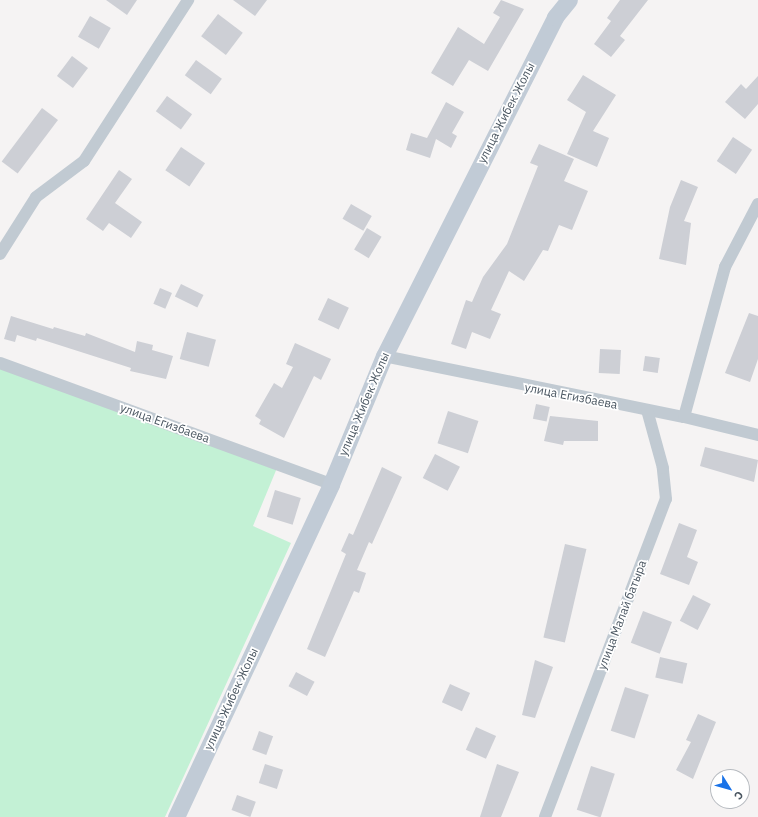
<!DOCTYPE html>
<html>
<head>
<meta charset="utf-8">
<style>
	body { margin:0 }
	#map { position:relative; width:758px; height:817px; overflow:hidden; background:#f5f3f3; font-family:"IBM Plex Sans",sans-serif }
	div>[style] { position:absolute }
	.green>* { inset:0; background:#c3f1d5 }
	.building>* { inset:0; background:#cdcfd5; transform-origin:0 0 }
	.street>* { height:12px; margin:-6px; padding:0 6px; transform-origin:6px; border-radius:6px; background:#c1cad2 }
	.secondary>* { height:17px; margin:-8.5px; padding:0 8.5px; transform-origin:8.5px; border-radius:8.5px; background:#c1cbd6 }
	span { translate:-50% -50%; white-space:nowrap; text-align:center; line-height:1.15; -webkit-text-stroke:3.5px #fff; paint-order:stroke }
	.street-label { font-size:12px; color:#4a5661 }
	.north { position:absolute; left:710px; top:769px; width:40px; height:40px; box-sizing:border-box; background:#fff; border:1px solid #b7bbc0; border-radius:50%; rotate:127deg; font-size:11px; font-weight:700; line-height:16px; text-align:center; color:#4a5661 }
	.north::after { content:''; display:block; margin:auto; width:14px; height:18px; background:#1a73e8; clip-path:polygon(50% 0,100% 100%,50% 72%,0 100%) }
</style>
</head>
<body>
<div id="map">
	<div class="green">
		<i style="clip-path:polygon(0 364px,277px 468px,253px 526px,291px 543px,165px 817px,0 817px)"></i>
	</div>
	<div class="building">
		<i style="clip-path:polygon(106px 0,137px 0,127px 15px)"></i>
		<i style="clip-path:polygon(233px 0,267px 0,255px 16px)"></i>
		<i style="clip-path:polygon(501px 0,524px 9px,488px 71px,469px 60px,453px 86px,431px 73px,458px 27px,484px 44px,500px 17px,493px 13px)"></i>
		<i style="clip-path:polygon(620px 0,648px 0,620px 36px,625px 40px,611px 57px,594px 44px,611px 21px,607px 18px)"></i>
		<i style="left:218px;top:14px;width:31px;height:28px;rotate:37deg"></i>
		<i style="left:90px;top:16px;width:24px;height:24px;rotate:30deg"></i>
		<i style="left:72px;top:56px;width:20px;height:25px;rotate:37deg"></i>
		<i style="left:196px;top:60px;width:32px;height:19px;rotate:36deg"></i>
		<i style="clip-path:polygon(583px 75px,616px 95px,593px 131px,609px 138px,597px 167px,567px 154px,586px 112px,567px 100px)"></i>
		<i style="clip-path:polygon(758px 76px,758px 104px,745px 119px,725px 102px,741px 84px,746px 89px)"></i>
		<i style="left:167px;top:96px;width:31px;height:19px;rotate:36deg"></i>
		<i style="clip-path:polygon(446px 102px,464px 112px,452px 133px,457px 136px,451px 148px,436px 139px,430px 158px,406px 150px,411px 133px,427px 138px)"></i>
		<i style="left:42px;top:108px;width:20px;height:67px;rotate:37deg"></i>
		<i style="left:733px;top:137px;width:23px;height:29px;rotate:34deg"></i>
		<i style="clip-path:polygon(539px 144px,574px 159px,564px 181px,588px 191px,572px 230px,559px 225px,548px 251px,543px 250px,524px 281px,509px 271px,491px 310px,501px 314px,490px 339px,472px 332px,466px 349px,451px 344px,466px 300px,472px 302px,483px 277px,507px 244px,538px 166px,530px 163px)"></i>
		<i style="left:181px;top:147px;width:29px;height:28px;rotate:34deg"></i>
		<i style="clip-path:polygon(119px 170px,132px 179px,115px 203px,142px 222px,131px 238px,109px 223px,103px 231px,86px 219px)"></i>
		<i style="clip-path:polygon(681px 180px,698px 187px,684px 221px,691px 223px,686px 265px,659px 259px,670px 207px)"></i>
		<i style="left:351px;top:204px;width:24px;height:17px;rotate:30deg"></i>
		<i style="left:367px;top:228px;width:17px;height:25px;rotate:31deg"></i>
		<i style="left:181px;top:284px;width:25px;height:14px;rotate:26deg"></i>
		<i style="left:160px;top:288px;width:13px;height:17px;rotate:23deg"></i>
		<i style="left:328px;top:298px;width:23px;height:24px;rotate:25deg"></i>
		<i style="clip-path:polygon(749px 313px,758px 316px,758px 359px,750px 382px,725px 373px)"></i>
		<i style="clip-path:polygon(11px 316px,53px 329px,54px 327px,85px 336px,86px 333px,135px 352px,137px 341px,153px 345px,152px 350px,173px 356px,166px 379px,130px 371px,131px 368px,37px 338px,36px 341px,17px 335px,15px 342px,4px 339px)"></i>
		<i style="left:187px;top:332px;width:30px;height:28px;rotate:15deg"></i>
		<i style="clip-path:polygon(295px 343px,331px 359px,321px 380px,314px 376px,284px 438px,259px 424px,261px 420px,255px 416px,274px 383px,282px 388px,293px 367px,286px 364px)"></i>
		<i style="left:600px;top:349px;width:21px;height:24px;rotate:3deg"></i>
		<i style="left:645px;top:356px;width:15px;height:15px;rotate:8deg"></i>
		<i style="left:536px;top:404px;width:14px;height:15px;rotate:12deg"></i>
		<i style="left:448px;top:411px;width:32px;height:34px;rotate:18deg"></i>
		<i style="clip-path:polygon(550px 416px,598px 421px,598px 441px,564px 441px,563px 445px,544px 441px)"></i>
		<i style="clip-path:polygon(705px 447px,758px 460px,754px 482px,700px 466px)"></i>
		<i style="left:435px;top:454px;width:28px;height:27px;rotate:27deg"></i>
		<i style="clip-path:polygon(382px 467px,402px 477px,372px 544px,369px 542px,357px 570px,366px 573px,359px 593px,354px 591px,325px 657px,307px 649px,346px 554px,341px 551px,349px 533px,353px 535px)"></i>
		<i style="left:275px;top:490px;width:27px;height:28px;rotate:17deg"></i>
		<i style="clip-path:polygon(679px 523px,697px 530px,687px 557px,698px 562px,689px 585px,660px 574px)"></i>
		<i style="left:565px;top:544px;width:22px;height:96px;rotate:13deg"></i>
		<i style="left:693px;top:595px;width:20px;height:29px;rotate:27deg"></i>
		<i style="left:643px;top:611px;width:31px;height:34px;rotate:21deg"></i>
		<i style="left:660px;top:657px;width:28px;height:21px;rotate:13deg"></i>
		<i style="clip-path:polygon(535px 660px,553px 667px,535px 718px,522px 715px)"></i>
		<i style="left:296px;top:672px;width:21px;height:16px;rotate:28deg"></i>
		<i style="left:450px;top:684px;width:22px;height:20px;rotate:24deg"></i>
		<i style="left:625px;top:687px;width:25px;height:46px;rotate:18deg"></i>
		<i style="clip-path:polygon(698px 714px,716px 722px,693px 779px,676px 770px,691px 742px,686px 740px)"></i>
		<i style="left:476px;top:727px;width:22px;height:25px;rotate:24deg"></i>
		<i style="left:259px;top:731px;width:15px;height:20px;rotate:20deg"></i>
		<i style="left:265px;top:764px;width:19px;height:20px;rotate:18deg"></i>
		<i style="clip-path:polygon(497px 764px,519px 772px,501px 817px,480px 817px)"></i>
		<i style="left:591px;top:766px;width:25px;height:46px;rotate:18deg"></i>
		<i style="left:237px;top:795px;width:20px;height:16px;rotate:20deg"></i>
	</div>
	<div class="street">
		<i style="left:0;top:254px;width:67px;rotate:-57.7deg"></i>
		<i style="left:36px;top:197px;width:60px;rotate:-36.9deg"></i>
		<i style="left:84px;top:161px;width:192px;rotate:-57.1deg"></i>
		<i style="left:384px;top:356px;width:306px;rotate:11.5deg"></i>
		<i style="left:684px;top:417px;width:76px;rotate:13.7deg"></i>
		<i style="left:0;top:363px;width:352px;rotate:20.1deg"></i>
		<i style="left:684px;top:417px;width:156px;rotate:-74.7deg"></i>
		<i style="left:725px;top:267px;width:71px;rotate:-62.4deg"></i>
		<i style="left:545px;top:817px;width:340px;rotate:-69.2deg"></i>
		<i style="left:666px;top:499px;width:31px;rotate:-96deg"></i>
		<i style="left:663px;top:468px;width:60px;rotate:-105.4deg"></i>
	</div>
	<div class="secondary">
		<i style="left:176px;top:817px;width:367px;rotate:-65deg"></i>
		<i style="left:331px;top:484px;width:139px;rotate:-67.5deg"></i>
		<i style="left:384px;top:356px;width:380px;rotate:-63.2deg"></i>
		<i style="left:555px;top:17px;width:22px;rotate:-51deg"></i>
	</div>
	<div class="street-label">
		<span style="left:506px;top:113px;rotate:-63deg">улица Жибек Жолы</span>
		<span style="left:571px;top:396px;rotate:11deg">улица Егизбаева</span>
		<span style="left:364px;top:404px;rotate:-67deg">улица Жибек Жолы</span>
		<span style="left:165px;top:423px;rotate:20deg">улица Егизбаева</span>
		<span style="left:622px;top:615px;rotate:-69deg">улица Малай батыра</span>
		<span style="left:231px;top:699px;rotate:-65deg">улица Жибек Жолы</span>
	</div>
	<div class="north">С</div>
</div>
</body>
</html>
